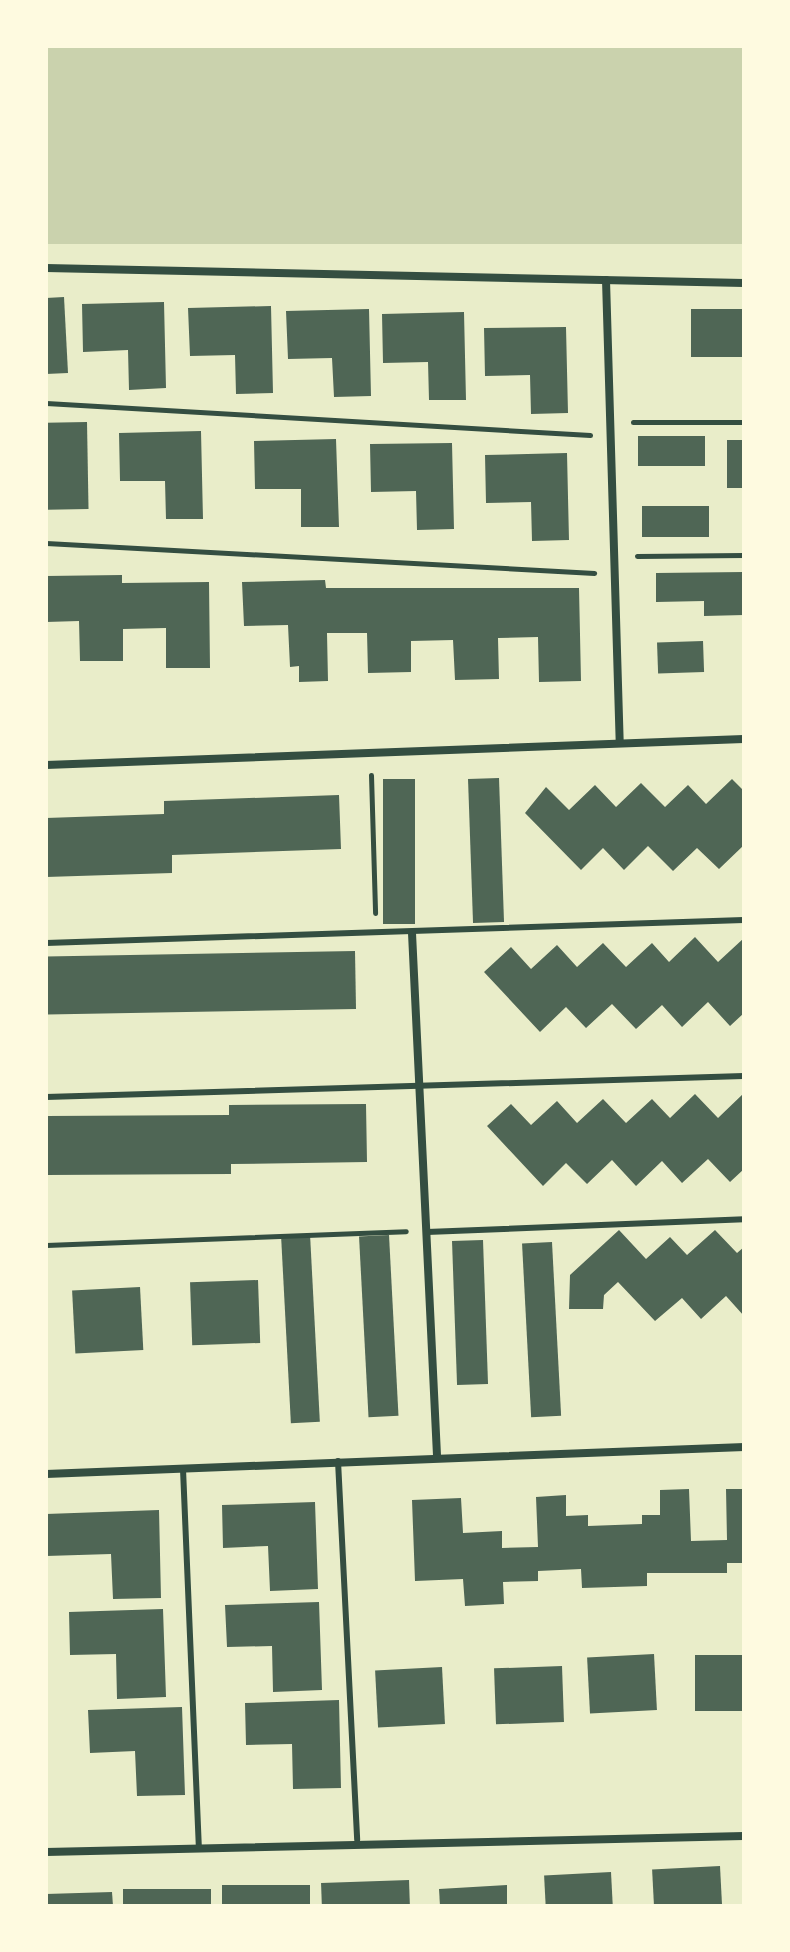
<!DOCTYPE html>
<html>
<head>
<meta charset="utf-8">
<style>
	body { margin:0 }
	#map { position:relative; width:790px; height:1952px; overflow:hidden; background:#e9edc9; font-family:"Golos Text",sans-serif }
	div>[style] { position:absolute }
	.green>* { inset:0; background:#cad2ad; transform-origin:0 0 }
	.building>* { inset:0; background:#4f6655; transform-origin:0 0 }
	.path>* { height:5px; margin:-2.5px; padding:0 2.5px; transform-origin:2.5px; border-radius:2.5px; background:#344e41 }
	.service>* { height:6px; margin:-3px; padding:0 3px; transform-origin:3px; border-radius:3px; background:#344e41 }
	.minor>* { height:8px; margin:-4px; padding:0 4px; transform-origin:4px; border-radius:4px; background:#344e41 }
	span { translate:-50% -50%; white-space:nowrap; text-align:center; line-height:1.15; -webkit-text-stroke:8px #fefae0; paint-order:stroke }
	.frame { position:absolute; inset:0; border:48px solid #fefae0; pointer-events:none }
</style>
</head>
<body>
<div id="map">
	<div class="green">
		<i style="left:46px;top:46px;width:698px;height:198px"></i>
	</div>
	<div class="building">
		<i style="clip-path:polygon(64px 297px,68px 373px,46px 374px,46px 298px)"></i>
		<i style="clip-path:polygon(164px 302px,166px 388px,129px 390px,128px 350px,83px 352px,82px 304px)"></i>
		<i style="clip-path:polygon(271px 306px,273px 393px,236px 394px,235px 355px,190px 356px,188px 308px)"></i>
		<i style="clip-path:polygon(369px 309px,371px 396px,334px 397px,332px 358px,288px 359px,286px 311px)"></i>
		<i style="left:691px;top:309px;width:53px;height:48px"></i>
		<i style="clip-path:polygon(464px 312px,466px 400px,429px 400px,428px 362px,383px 363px,382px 314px)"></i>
		<i style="clip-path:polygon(566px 327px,568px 413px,531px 414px,530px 375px,485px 376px,484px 328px)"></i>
		<i style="left:87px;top:422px;width:87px;height:41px;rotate:89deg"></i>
		<i style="clip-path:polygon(201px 431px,203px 519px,166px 519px,165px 481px,120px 481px,119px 433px)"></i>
		<i style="left:638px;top:436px;width:67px;height:30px"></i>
		<i style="clip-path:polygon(336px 439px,339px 527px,301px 527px,301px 489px,255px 489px,254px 441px)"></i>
		<i style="left:727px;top:440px;width:17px;height:48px"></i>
		<i style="clip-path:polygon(452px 443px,454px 529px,417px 530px,416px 491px,371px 492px,370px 444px)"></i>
		<i style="clip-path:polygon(567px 453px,569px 540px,532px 541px,531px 502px,486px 503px,485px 455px)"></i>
		<i style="left:642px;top:506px;width:67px;height:31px"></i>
		<i style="clip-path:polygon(744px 572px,744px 615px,704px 616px,704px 601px,656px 602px,656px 573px)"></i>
		<i style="clip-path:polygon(122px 575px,122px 583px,209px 582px,210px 668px,166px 668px,166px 628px,123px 629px,123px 661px,80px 661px,79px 621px,46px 622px,46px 576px)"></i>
		<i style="clip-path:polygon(325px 580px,326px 588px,579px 588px,581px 681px,539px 682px,538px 637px,498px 638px,499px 679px,455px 680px,453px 640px,411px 641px,411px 672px,368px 673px,367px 633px,327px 633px,328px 681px,299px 682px,299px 666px,290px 667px,288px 625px,244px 626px,242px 582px)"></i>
		<i style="left:703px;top:641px;width:31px;height:46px;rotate:88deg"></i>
		<i style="left:499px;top:778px;width:144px;height:31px;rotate:88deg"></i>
		<i style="left:383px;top:779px;width:32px;height:145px"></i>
		<i style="clip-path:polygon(732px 779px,744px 791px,744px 845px,719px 869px,697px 848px,673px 871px,648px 846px,624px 870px,603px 848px,581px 870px,525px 813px,546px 787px,569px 810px,595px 785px,616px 807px,641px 783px,665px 807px,688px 785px,706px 804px)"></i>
		<i style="clip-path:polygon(339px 795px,341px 849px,172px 855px,172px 873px,46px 877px,46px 818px,164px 814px,164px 801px)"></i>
		<i style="clip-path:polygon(695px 937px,718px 962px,744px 938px,744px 1013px,730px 1026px,708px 1002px,682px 1027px,662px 1005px,636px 1029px,612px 1004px,586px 1028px,566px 1007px,540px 1032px,484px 972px,511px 947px,531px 969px,557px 945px,577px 967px,603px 943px,626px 967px,652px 943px,669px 962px)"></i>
		<i style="left:355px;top:951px;width:58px;height:309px;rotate:89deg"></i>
		<i style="clip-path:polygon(744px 1093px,744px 1169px,730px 1182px,708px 1159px,682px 1183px,662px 1161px,636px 1186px,612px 1160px,587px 1184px,566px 1163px,543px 1186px,487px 1126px,511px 1104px,531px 1125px,557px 1101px,577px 1123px,603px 1099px,626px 1123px,652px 1099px,670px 1118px,695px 1094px,718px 1118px)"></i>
		<i style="clip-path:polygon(366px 1104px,367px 1162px,231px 1164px,231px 1174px,46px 1175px,46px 1116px,229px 1115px,229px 1105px)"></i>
		<i style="clip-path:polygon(619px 1230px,646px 1259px,670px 1237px,687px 1255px,715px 1230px,737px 1253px,744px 1247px,744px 1316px,726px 1296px,701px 1319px,682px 1298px,655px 1321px,618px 1282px,604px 1295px,603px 1309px,569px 1309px,570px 1275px)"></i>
		<i style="left:310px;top:1234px;width:188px;height:29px;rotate:87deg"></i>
		<i style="left:389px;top:1235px;width:181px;height:30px;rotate:87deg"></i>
		<i style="left:483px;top:1240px;width:144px;height:31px;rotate:88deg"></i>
		<i style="left:552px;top:1242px;width:174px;height:30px;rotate:87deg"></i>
		<i style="left:258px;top:1280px;width:63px;height:68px;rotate:88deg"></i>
		<i style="left:140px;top:1287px;width:63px;height:68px;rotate:87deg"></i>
		<i style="clip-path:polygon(689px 1489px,691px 1541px,727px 1540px,726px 1489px,744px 1489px,744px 1563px,727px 1563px,727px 1573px,647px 1573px,647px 1586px,582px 1588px,581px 1569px,538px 1571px,538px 1581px,503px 1582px,504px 1604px,465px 1606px,463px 1579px,415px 1581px,412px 1500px,461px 1498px,463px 1533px,502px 1531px,502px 1548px,538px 1547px,536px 1497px,566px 1495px,566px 1516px,588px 1515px,588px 1526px,642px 1524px,642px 1515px,660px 1515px,660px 1490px)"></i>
		<i style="clip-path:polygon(315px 1502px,318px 1589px,270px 1591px,268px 1546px,223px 1548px,222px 1505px)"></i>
		<i style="clip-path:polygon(159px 1510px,161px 1598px,113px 1599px,111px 1554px,46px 1556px,46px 1514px)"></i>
		<i style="clip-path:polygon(319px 1602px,322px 1690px,273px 1692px,272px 1646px,227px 1647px,225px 1605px)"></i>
		<i style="clip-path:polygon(163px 1609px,166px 1697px,117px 1699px,116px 1654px,70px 1655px,69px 1612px)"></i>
		<i style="left:654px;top:1654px;width:56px;height:67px;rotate:87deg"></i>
		<i style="left:744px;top:1655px;width:56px;height:49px;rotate:90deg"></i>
		<i style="left:562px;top:1666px;width:56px;height:68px;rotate:88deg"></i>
		<i style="left:442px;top:1667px;width:57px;height:67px;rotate:87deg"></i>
		<i style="clip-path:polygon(339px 1700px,341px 1788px,293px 1789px,292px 1744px,246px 1745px,245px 1703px)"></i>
		<i style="clip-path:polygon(182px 1707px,185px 1795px,137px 1796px,135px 1751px,90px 1753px,88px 1710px)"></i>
		<i style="left:720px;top:1866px;width:40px;height:68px;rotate:87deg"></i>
		<i style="left:611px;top:1872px;width:34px;height:67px;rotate:87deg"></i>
		<i style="left:409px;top:1880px;width:26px;height:88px;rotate:88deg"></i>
		<i style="left:310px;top:1885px;width:21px;height:88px;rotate:90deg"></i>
		<i style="clip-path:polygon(507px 1885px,507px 1906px,440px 1906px,439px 1889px)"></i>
		<i style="left:211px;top:1889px;width:17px;height:88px;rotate:90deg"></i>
		<i style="clip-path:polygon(112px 1892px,113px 1906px,46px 1906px,46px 1894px)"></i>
	</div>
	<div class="path">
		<i style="left:46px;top:403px;width:545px;rotate:3.37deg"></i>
		<i style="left:633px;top:422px;width:111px"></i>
		<i style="left:46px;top:543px;width:549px;rotate:3.13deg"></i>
		<i style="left:637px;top:556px;width:107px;rotate:-0.5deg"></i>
		<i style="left:371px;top:775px;width:138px;rotate:88.3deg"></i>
		<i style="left:46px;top:1245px;width:360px;rotate:-2.2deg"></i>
	</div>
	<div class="service">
		<i style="left:46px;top:943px;width:698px;rotate:-1.89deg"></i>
		<i style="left:46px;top:1097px;width:698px;rotate:-1.72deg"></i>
		<i style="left:427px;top:1232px;width:317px;rotate:-2.3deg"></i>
		<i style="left:338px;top:1461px;width:379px;rotate:87.1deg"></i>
		<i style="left:183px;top:1469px;width:377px;rotate:87.6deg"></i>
	</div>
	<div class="minor">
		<i style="left:46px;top:268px;width:698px;rotate:1.23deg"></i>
		<i style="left:606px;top:280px;width:463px;rotate:88.3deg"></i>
		<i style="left:46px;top:765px;width:698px;rotate:-2.13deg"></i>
		<i style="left:412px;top:933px;width:524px;rotate:87.26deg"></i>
		<i style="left:46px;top:1474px;width:699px;rotate:-2.22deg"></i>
		<i style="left:46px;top:1852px;width:698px;rotate:-1.31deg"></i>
	</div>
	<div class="frame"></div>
</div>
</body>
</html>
